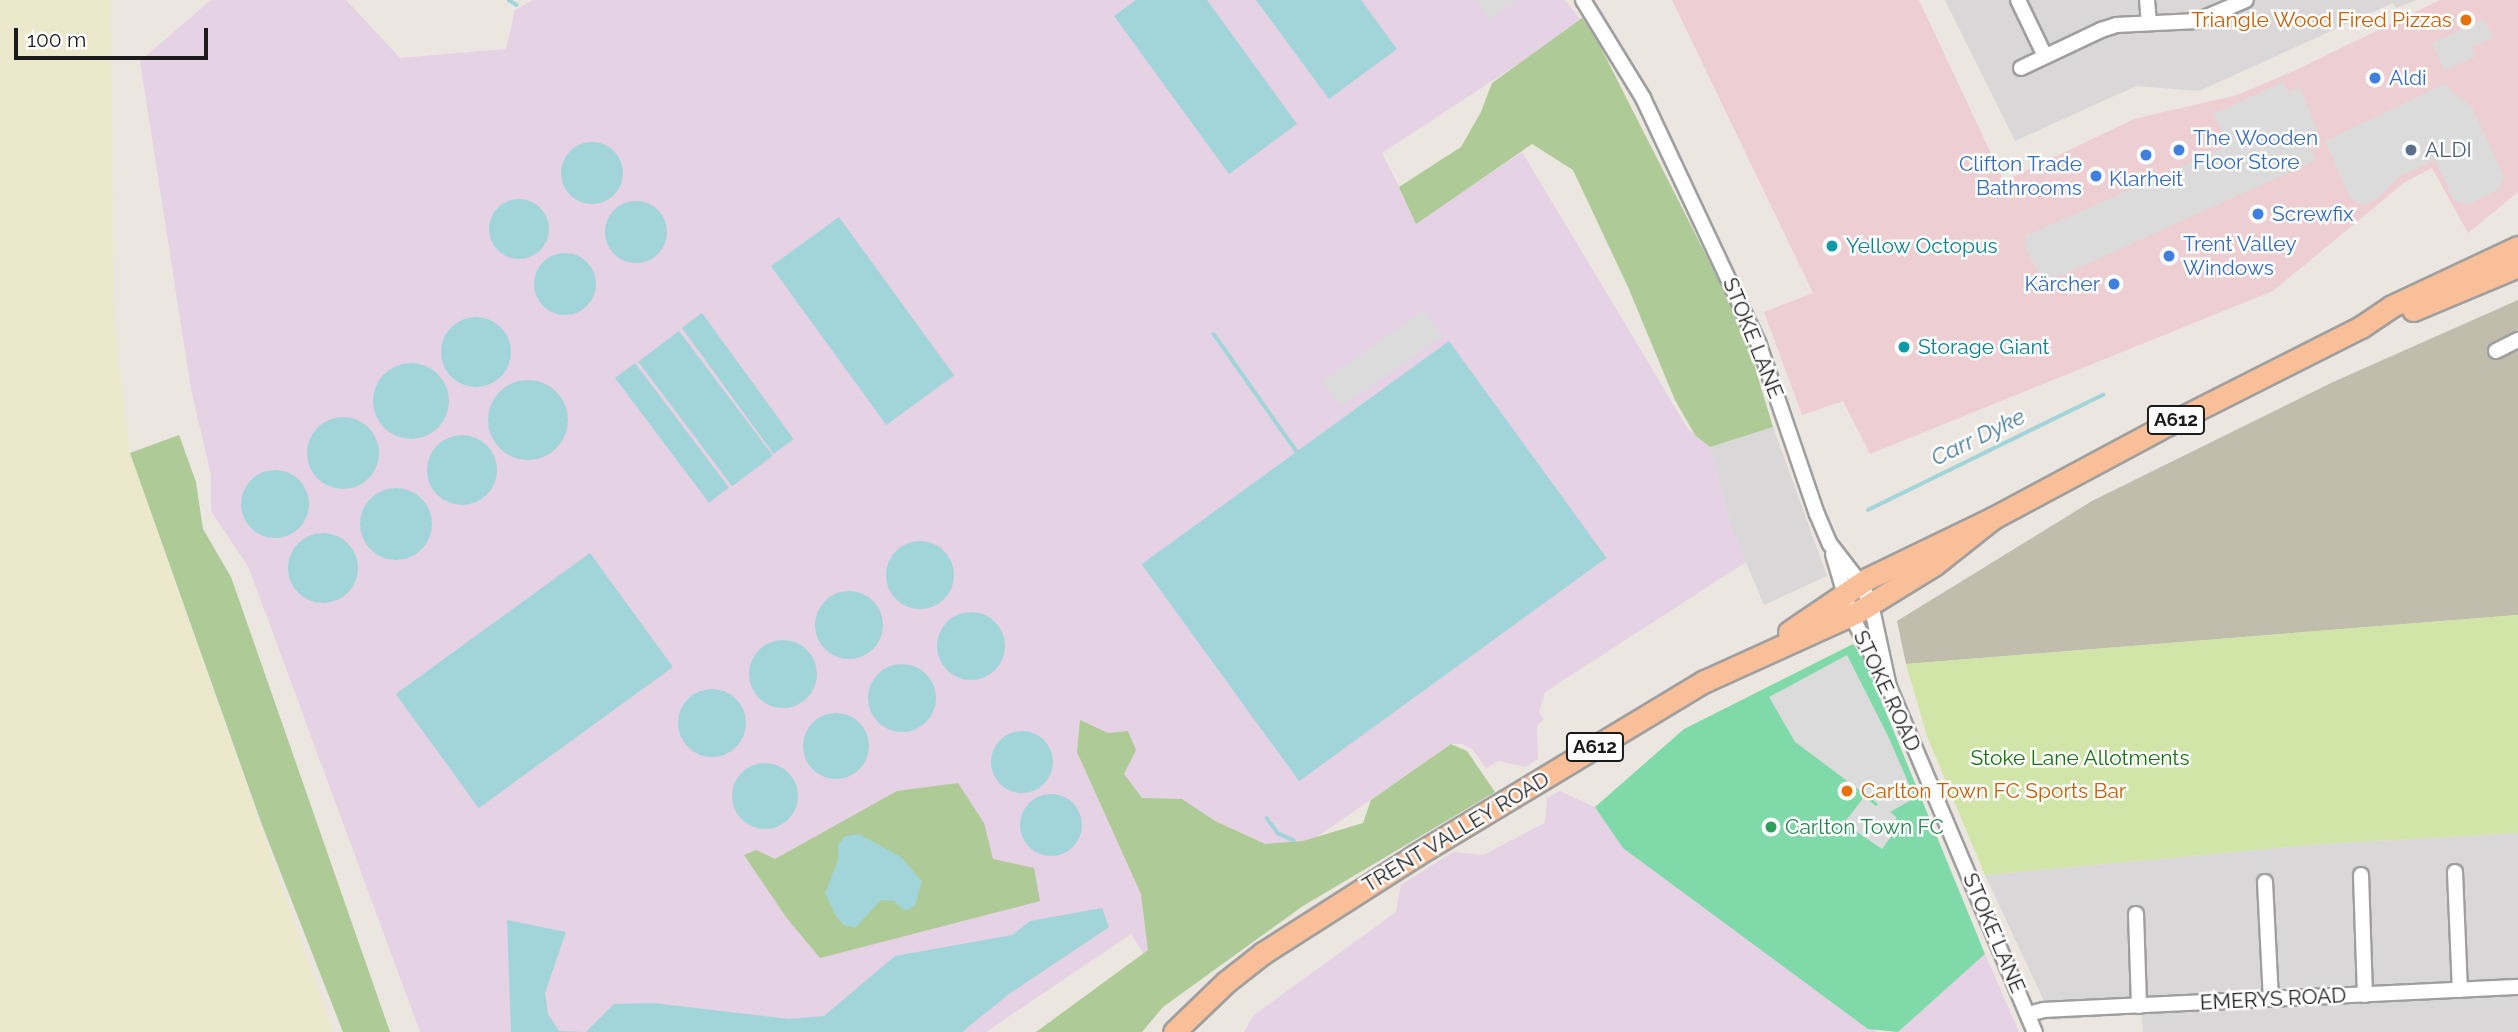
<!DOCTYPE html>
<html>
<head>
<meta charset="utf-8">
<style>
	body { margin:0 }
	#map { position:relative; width:2518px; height:1032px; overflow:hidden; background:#ece6e0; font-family:Raleway,sans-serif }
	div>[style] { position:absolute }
	.residential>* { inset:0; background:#d9d7d8 }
	.commercial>* { inset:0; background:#edcfd3 }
	.industrial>* { inset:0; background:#e5d2e4 }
	.construction>* { inset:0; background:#c0bdac }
	.farmland>* { inset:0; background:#ebe8cb }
	.grass>* { inset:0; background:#d0e5a7 }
	.forest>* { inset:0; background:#aeca96 }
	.pitch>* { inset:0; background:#80d9a8 }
	.parking>* { inset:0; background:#dbdbdb; transform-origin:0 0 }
	.water>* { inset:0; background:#a1d5d9; transform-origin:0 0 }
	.round { border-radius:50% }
	.stream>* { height:3.5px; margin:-1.75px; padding:0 1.75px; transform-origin:1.75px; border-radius:1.75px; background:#a1d5d9 }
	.roads { filter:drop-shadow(2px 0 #9f9f9f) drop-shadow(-2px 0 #9f9f9f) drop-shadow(0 2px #9f9f9f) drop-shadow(0 -2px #9f9f9f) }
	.minor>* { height:14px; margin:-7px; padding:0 7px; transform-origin:7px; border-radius:7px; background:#fff }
	.primary>* { height:21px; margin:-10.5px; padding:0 10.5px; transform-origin:10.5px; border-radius:10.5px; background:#f8bf99 }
	.dots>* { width:19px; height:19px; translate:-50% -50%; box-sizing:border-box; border:4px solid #fff; border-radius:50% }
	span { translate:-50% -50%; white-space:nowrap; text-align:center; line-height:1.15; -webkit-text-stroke:5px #fff; paint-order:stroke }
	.shield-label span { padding:2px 5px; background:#fff; border:2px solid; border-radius:5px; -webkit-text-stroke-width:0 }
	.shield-label { font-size:19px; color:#1b1b1b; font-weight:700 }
	.food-label { font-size:21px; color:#c56008 }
	.right { translate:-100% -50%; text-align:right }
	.left { translate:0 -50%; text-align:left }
	.shop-label { font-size:21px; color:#366cbe }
	.service-label { font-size:21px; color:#4e5e75 }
	.culture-label { font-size:21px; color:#0d838f }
	.street-label { font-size:21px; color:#1b1b1b }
	.park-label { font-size:21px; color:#17720f }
	.leisure-label { font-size:21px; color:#27864d }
	.water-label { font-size:23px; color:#467b96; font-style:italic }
	.scale { position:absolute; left:14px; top:28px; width:194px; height:32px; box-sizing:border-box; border:4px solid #1b1b1b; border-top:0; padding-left:9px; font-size:21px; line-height:24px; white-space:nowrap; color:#1b1b1b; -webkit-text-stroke:5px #fff; paint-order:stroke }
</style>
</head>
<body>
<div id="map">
	<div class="residential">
		<i style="clip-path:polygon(1945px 0,2417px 0,2396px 8px,2393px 3px,2199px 91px,2136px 86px,2015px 141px)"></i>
		<i style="clip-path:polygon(1773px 427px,1827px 576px,1764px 605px,1731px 527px,1710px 447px)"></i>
		<i style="clip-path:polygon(2518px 833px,2518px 1032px,2143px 1032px,2142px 1014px,2053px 1020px,1985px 875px,2321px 844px)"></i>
	</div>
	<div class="commercial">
		<i style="clip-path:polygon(1672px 0,1919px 0,2004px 181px,2134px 119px,2237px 95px,2294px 71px,2440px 0,2518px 0,2518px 192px,2468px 233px,2432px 168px,2405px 182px,2273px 291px,1870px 454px,1843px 401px,1802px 415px,1764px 312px,1813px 293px)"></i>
	</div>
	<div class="industrial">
		<i style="clip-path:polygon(211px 0,346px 0,400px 58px,506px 49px,515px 10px,533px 0,1565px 0,1580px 19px,1547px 45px,1382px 153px,1417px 222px,1522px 152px,1688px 429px,1710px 447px,1731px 527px,1746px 562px,1545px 692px,1539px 712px,1544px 719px,1537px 726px,1538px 759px,1525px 767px,1499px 761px,1486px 768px,1473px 750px,1462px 744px,1451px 744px,1145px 956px,1131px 934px,986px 1032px,420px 1032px,249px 568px,211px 511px,211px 475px,191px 389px,140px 61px)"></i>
		<i style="clip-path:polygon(1560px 791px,1595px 807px,1624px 848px,1877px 1032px,1244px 1032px,1254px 1015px,1396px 912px,1401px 885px,1453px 852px,1483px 855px,1545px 823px,1547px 798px)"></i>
		<i style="clip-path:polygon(1985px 954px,2019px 1032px,1898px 1032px)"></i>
	</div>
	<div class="construction">
		<i style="clip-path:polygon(2518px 300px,2518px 615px,1906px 664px,1897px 621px,2092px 501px,2333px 382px)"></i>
	</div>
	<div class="farmland">
		<i style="clip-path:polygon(0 0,111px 0,114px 322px,130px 453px,333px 1032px,0 1032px)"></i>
	</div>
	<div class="grass">
		<i style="clip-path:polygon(2518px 615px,2518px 833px,2321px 844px,1985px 875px,1927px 736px,1906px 664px)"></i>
	</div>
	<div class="forest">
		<i style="clip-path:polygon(1582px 18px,1597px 40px,1743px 328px,1773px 427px,1710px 447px,1695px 435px,1675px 400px,1628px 287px,1573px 170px,1532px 144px,1416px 224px,1399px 187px,1461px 147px,1481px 112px,1492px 83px)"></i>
		<i style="clip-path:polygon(179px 435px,196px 482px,203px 529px,231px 577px,390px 1032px,343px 1032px,262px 825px,130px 453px)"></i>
		<i style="clip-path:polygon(1080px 720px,1108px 733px,1128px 731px,1136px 750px,1124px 774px,1142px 798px,1182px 799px,1215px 821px,1265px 844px,1303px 841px,1363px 823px,1371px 800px,1451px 744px,1467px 751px,1495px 792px,1303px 906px,1163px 1007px,1142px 1032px,1036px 1032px,1148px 950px,1141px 894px,1077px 752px)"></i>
		<i style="clip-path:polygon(958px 783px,984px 823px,993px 859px,1034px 868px,1040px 901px,820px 958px,786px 917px,744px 855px,756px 850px,775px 859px,897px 791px)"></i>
	</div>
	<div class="pitch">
		<i style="clip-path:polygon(1853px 644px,1865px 661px,1985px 954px,1898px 1032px,1868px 1029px,1623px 848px,1595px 807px,1684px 729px)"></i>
	</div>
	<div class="parking">
		<i style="clip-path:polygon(1475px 0,1518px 0,1489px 20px)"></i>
		<i style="clip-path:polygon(2484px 19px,2493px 38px,2472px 47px,2475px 57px,2445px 70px,2432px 43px)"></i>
		<i style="clip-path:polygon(2283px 82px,2288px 92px,2300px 87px,2321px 140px,2310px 145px,2316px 160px,2045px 283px,2027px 252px,2025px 236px,2230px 145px,2213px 114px)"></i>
		<i style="clip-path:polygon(2444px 84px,2472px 107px,2504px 177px,2498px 190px,2467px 205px,2454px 200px,2435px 160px,2400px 176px,2378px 198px,2364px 205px,2351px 199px,2325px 141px)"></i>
		<i style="left:1424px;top:310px;width:32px;height:124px;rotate:55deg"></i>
		<i style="clip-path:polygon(1847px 655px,1888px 736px,1915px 798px,1890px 812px,1896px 817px,1898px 827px,1882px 849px,1844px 823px,1864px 797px,1876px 806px,1878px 804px,1795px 742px,1769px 697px)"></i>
	</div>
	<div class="water">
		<i style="clip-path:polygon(1136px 0,1207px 0,1297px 124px,1229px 174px,1114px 16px)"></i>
		<i style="clip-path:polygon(1256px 0,1361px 0,1397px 49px,1329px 99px)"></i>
		<i class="round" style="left:561px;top:142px;width:62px;height:62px"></i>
		<i class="round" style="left:489px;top:199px;width:60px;height:60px"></i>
		<i class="round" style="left:605px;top:201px;width:62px;height:62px"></i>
		<i style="left:839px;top:217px;width:196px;height:84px;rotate:54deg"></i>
		<i class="round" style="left:534px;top:253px;width:62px;height:62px"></i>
		<i style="left:702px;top:313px;width:156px;height:25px;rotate:54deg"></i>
		<i class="round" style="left:441px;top:317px;width:70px;height:70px"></i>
		<i style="left:679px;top:331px;width:156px;height:51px;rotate:53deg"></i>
		<i style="left:1449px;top:341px;width:268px;height:380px;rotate:54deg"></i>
		<i style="left:635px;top:363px;width:156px;height:25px;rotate:53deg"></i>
		<i class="round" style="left:373px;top:363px;width:76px;height:76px"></i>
		<i class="round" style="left:488px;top:380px;width:80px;height:80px"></i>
		<i class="round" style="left:307px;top:417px;width:72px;height:72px"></i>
		<i class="round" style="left:427px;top:435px;width:70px;height:70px"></i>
		<i class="round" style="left:241px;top:470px;width:68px;height:68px"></i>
		<i class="round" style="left:360px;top:488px;width:72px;height:72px"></i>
		<i class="round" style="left:288px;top:533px;width:70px;height:70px"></i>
		<i class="round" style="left:886px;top:541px;width:68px;height:68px"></i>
		<i style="left:590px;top:553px;width:141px;height:240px;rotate:54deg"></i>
		<i class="round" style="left:815px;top:591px;width:68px;height:68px"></i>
		<i class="round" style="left:937px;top:612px;width:68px;height:68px"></i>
		<i class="round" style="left:749px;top:640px;width:68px;height:68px"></i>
		<i class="round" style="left:868px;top:664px;width:68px;height:68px"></i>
		<i class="round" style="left:678px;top:689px;width:68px;height:68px"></i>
		<i class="round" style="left:803px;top:713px;width:66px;height:66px"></i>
		<i class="round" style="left:991px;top:731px;width:62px;height:62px"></i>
		<i class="round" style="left:732px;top:763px;width:66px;height:66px"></i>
		<i class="round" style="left:1020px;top:794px;width:62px;height:62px"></i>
		<i style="clip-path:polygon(859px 834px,901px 857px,922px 881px,915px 906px,905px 911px,894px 901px,881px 900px,855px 928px,844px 925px,837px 918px,825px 893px,838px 860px,838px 845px,845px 836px)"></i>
		<i style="clip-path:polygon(1102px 908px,1109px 927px,1009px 994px,962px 1032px,586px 1032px,614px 1004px,653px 1003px,789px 1019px,824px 1016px,895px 956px,1012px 935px,1030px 921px)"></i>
		<i style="clip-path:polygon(507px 920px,566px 932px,545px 993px,548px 1014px,559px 1031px,582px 1032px,511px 1032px)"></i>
	</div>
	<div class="stream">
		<i style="left:509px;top:0;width:9px;rotate:32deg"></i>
		<i style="left:1214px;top:334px;width:146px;rotate:54.8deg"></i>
		<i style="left:1868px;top:510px;width:262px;rotate:-26.1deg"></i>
		<i style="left:1267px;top:818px;width:19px;rotate:54deg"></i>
		<i style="left:1278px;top:833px;width:17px;rotate:25deg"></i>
	</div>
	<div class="roads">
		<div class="minor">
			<i style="left:1583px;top:0;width:115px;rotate:58.5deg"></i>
			<i style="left:1643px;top:98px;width:270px;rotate:64.8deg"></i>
			<i style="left:1758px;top:342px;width:182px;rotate:71.1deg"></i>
			<i style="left:1817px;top:514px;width:33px;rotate:67deg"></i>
			<i style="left:1830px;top:544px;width:49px;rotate:52.4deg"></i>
			<i style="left:1860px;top:583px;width:24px;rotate:62deg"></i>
			<i style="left:1871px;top:604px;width:85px;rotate:77.8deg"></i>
			<i style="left:2018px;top:0;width:62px;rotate:64.3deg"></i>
			<i style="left:2147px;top:0;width:23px;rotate:85deg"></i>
			<i style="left:2021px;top:68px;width:89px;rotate:-25.4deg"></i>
			<i style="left:2101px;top:30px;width:16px;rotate:-18deg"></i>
			<i style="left:2116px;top:25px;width:81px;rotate:-2.8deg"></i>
			<i style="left:2197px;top:21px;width:53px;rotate:-23.2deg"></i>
			<i style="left:2496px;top:351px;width:25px;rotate:-27deg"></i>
			<i style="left:1833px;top:554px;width:64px;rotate:73.6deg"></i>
			<i style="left:1851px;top:615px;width:81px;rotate:62.2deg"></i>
			<i style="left:1889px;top:687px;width:375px;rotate:67.1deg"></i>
			<i style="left:2455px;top:872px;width:118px;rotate:87.6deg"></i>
			<i style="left:2361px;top:875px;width:120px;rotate:88.1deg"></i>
			<i style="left:2265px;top:882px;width:117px;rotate:87.1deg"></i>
			<i style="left:2136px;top:914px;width:92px;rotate:88.1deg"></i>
			<i style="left:2028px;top:1014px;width:16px;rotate:-14deg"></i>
			<i style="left:2044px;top:1010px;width:475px;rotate:-2.8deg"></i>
		</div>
		<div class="primary">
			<i style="left:2413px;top:310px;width:114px;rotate:-22.7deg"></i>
			<i style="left:1789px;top:632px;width:94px;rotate:-34.2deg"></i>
			<i style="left:1867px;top:579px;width:140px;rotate:-25.8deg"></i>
			<i style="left:1993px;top:518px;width:186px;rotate:-28.2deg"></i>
			<i style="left:2157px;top:430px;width:229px;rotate:-26.8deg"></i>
			<i style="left:2361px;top:327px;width:37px;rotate:-34deg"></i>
			<i style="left:2392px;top:306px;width:139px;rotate:-25.1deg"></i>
			<i style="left:1174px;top:1032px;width:72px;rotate:-43.9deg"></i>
			<i style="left:1226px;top:982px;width:47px;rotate:-38.1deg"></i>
			<i style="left:1263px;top:953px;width:182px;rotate:-32.6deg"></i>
			<i style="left:1416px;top:855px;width:337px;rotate:-31.1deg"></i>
			<i style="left:1705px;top:681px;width:169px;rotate:-24.4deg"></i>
			<i style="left:1859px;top:611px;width:89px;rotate:-31.7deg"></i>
			<i style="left:1935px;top:564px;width:74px;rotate:-38.4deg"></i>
		</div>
	</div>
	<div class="dots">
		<i style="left:2466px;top:20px;background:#e8710a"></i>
		<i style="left:2375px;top:78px;background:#3f7fe0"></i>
		<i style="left:2179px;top:150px;background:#3f7fe0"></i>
		<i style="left:2411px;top:150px;background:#5c6f8a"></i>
		<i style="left:2146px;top:155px;background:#3f7fe0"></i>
		<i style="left:2096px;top:176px;background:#3f7fe0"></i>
		<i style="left:2258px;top:214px;background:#3f7fe0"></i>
		<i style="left:1832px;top:246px;background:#0f9aa8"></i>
		<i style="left:2169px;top:256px;background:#3f7fe0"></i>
		<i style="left:2114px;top:284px;background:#3f7fe0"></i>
		<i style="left:1904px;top:347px;background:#0f9aa8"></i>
		<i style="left:1847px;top:791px;background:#e8710a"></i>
		<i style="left:1771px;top:827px;background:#2e9e5b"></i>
	</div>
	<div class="shield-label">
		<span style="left:2176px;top:420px">A612</span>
		<span style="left:1595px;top:747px">A612</span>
	</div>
	<div class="food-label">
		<span class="right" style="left:2452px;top:20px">Triangle Wood Fired Pizzas</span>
		<span class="left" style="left:1861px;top:791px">Carlton Town FC Sports Bar</span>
	</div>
	<div class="shop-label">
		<span class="left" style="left:2389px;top:78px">Aldi</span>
		<span class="left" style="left:2193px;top:150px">The Wooden<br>Floor Store</span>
		<span class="right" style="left:2082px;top:176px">Clifton Trade<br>Bathrooms</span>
		<span style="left:2146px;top:179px">Klarheit</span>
		<span class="left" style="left:2272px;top:214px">Screwfix</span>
		<span class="left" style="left:2183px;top:256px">Trent Valley<br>Windows</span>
		<span class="right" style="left:2100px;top:284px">Kärcher</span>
	</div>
	<div class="service-label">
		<span class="left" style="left:2425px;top:150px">ALDI</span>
	</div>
	<div class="culture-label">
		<span class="left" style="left:1846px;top:246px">Yellow Octopus</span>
		<span class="left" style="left:1918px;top:347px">Storage Giant</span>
	</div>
	<div class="street-label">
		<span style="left:1753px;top:338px;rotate:68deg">STOKE LANE</span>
		<span style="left:1887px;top:691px;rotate:65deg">STOKE ROAD</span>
		<span style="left:1456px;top:832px;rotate:-31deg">TRENT VALLEY ROAD</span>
		<span style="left:1994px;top:933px;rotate:67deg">STOKE LANE</span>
		<span style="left:2273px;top:999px;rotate:-3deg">EMERYS ROAD</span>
	</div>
	<div class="park-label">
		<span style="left:2080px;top:758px">Stoke Lane Allotments</span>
	</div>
	<div class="leisure-label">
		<span class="left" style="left:1785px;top:827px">Carlton Town FC</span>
	</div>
	<div class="water-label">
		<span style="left:1978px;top:437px;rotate:-26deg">Carr Dyke</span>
	</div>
	<div class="scale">100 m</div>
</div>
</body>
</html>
